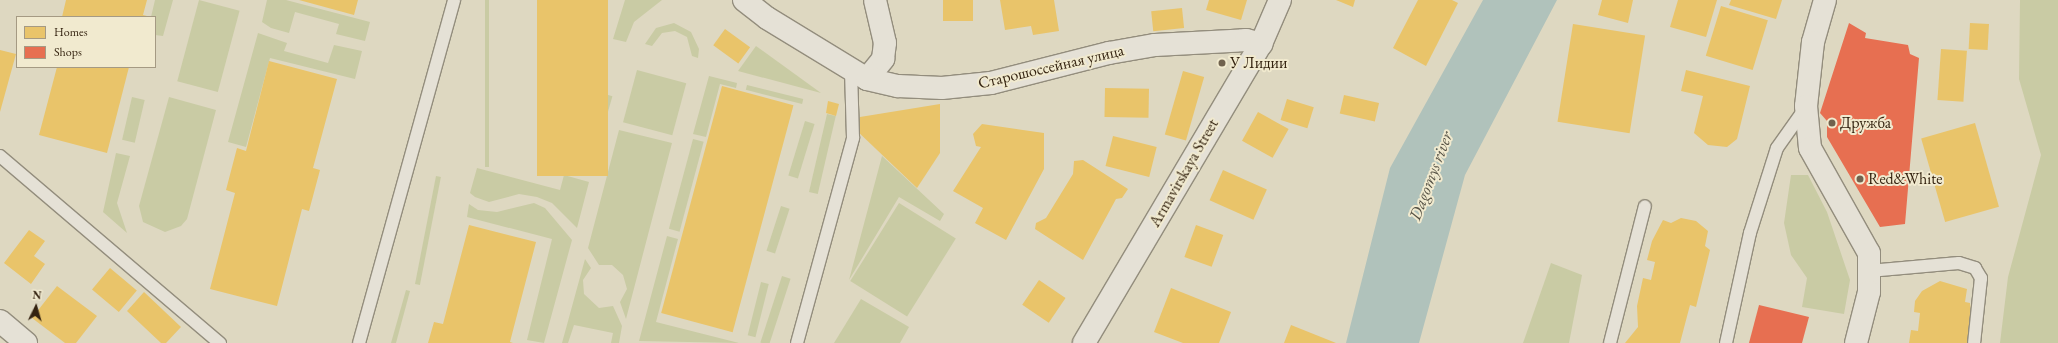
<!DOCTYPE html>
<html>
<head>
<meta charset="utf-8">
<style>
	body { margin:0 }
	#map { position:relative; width:2058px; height:343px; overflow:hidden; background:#ded8c1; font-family:"EB Garamond",serif }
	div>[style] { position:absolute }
	.green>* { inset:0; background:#c9cba4; transform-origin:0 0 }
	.water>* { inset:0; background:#b0c2bb }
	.homes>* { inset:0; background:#e9c46a; transform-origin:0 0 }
	.shops>* { inset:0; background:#e76f51 }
	.roads { filter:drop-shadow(1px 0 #938d7d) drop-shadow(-1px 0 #938d7d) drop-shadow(0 1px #938d7d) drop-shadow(0 -1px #938d7d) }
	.lane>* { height:12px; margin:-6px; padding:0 6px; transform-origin:6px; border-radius:6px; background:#e5e1d6 }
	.street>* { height:22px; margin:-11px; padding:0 11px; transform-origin:11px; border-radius:11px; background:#e5e1d6 }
	.secondary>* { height:22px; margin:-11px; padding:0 11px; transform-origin:11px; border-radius:11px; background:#e5e1d6 }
	.dots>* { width:11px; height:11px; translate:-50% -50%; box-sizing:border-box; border:2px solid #f1eacf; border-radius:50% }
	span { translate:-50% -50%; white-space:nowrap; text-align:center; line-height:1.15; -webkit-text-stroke:4px #f1eacf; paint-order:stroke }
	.poi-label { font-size:16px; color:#342310 }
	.left { translate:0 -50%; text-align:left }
	.street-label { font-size:16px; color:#342310 }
	.water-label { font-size:17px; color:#545043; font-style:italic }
	.legend { position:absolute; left:16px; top:16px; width:140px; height:52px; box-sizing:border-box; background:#f1eacf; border:1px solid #a59a83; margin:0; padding:5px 7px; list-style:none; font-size:12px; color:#342310 }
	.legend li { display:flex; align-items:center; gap:8px; height:20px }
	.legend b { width:20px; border:1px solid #a59a83 }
	.north { position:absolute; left:16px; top:287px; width:40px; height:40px; -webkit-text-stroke:3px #f1eacf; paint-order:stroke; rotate:5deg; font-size:11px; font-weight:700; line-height:16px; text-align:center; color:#342310 }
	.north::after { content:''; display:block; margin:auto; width:14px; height:18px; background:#342310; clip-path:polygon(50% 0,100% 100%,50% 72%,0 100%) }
</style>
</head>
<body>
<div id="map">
	<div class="green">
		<i style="clip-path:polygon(155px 0,173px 0,163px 36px,155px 35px,155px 17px,151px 17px)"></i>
		<i style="left:199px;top:0;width:42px;height:84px;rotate:15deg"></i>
		<i style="clip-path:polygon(267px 0,286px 0,370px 22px,365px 41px,336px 34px,339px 24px,295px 12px,289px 33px,271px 28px,262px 22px)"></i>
		<i style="left:485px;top:0;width:4px;height:167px"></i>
		<i style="clip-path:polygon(625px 0,662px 0,634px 22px,626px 42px,613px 39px)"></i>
		<i style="clip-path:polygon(2020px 0,2058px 0,2058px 343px,2000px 343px,2008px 277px,2041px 155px,2019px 79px)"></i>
		<i style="clip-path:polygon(674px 23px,691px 32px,699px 49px,698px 58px,692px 56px,687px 37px,675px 31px,662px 33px,652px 46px,645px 44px,656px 28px)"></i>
		<i style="clip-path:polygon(258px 33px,287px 43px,284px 51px,328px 63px,334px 45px,362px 51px,355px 79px,270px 58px,246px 147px,228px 142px)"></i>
		<i style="clip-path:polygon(756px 46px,821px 93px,738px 71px)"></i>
		<i style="left:637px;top:70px;width:51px;height:54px;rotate:15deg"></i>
		<i style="clip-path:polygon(709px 76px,737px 83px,736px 88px,720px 84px,706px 137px,693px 134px)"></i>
		<i style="left:747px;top:85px;width:58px;height:5px;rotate:14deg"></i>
		<i style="left:598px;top:92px;width:15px;height:80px;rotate:16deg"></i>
		<i style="left:132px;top:97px;width:13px;height:44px;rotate:13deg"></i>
		<i style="clip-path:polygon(169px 97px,216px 110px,187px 219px,181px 226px,165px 232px,143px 222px,139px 206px)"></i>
		<i style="left:827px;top:114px;width:9px;height:80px;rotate:13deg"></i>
		<i style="left:805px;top:121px;width:10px;height:57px;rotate:17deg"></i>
		<i style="clip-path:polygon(619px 130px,672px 143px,626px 319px,620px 302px,627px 289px,623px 275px,612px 265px,599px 265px,588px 248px)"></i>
		<i style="left:693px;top:139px;width:11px;height:93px;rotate:15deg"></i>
		<i style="clip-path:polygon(116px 153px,130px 156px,117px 203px,127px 233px,103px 212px)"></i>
		<i style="clip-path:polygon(882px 156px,944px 214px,940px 221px,899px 197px,849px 280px)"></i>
		<i style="clip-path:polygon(477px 168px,560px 190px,564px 175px,589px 182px,577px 228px,552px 203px,537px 197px,519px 194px,489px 202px,475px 197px,470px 193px)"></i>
		<i style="clip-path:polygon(1791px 175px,1808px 175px,1827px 212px,1850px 280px,1844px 314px,1802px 307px,1807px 278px,1791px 255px,1784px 223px)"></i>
		<i style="left:436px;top:176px;width:5px;height:110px;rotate:11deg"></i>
		<i style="clip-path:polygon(534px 203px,545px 208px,572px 240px,544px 343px,527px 340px,552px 239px,467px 217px,469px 204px,478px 210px,497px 212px)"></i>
		<i style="left:899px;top:203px;width:67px;height:92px;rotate:32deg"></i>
		<i style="left:781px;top:206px;width:9px;height:47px;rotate:18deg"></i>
		<i style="clip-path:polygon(667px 236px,678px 239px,656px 322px,739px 343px,639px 341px)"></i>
		<i style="clip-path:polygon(585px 259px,591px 268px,583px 280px,584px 294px,599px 308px,613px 306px,622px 326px,619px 343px,611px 343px,613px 333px,574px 325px,568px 343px,562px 343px)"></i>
		<i style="clip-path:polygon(1551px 263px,1582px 275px,1569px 343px,1523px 343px)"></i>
		<i style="left:782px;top:276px;width:9px;height:70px;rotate:18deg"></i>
		<i style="left:761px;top:282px;width:8px;height:55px;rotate:14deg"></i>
		<i style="clip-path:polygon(406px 290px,410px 291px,396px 343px,391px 343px)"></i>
		<i style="clip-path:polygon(861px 299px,909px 327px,900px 343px,834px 343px)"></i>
	</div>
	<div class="water">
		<i style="clip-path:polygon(1483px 0,1557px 0,1465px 175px,1419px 343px,1346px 343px,1390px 168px)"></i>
	</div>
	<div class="homes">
		<i style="clip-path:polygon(66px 0,147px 0,143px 15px,151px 17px,62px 17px)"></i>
		<i style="clip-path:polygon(299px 0,358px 0,354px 15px)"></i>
		<i style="left:537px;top:0;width:71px;height:176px"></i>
		<i style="left:943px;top:0;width:30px;height:21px"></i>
		<i style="clip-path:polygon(1000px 0,1054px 0,1059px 31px,1033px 35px,1031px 26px,1005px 30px)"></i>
		<i style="clip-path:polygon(1209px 0,1247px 0,1241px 20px,1206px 10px)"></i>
		<i style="clip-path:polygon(1336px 0,1355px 0,1353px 7px)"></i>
		<i style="clip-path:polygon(1418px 0,1452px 0,1458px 3px,1426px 66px,1393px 48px)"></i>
		<i style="clip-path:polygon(1602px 0,1633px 0,1628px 23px,1598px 15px)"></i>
		<i style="clip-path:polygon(1678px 0,1717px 0,1706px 37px,1670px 27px)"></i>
		<i style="clip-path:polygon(1731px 0,1782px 0,1776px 19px,1729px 5px)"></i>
		<i style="left:1721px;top:6px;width:49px;height:52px;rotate:17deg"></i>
		<i style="left:1182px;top:8px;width:20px;height:31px;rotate:84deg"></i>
		<i style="left:1970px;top:23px;width:19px;height:26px;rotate:3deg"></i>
		<i style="left:1573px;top:24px;width:73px;height:99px;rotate:9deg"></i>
		<i style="left:725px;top:29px;width:31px;height:20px;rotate:36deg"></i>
		<i style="left:1941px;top:49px;width:26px;height:51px;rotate:4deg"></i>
		<i style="clip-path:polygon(0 50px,16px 54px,0 112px)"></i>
		<i style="clip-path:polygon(269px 61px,337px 79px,313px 168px,320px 170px,309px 211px,302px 209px,277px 306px,210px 289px,235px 193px,226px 190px,237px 148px,246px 151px)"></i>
		<i style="clip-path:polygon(57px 67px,129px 67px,107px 153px,39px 135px)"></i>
		<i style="clip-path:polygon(1686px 70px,1750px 86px,1737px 139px,1727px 147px,1708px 145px,1694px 133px,1703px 96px,1681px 91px)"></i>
		<i style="left:1183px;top:71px;width:22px;height:66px;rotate:16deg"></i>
		<i style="left:722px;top:86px;width:74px;height:235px;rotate:15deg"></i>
		<i style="left:1105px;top:88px;width:44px;height:29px;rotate:1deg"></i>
		<i style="left:1344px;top:95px;width:36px;height:19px;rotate:13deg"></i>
		<i style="left:1287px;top:99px;width:28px;height:22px;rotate:17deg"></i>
		<i style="clip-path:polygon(828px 101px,839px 104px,836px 116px,826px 113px)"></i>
		<i style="clip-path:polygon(940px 104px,940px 153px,917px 188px,855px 129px,860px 117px)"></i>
		<i style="left:1258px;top:112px;width:35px;height:33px;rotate:29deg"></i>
		<i style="left:1975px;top:123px;width:87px;height:56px;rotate:74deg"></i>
		<i style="clip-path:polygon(982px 124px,1044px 133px,1044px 169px,1006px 240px,975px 223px,983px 208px,953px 191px,981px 147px,976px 146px,973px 134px)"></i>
		<i style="left:1113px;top:136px;width:45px;height:31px;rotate:14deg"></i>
		<i style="clip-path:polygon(1083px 160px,1128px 189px,1122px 198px,1116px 199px,1083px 260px,1035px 229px,1036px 223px,1046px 218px,1073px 174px,1074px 161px)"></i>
		<i style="left:1223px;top:170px;width:48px;height:33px;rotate:24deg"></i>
		<i style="clip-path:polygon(1681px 218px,1696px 221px,1708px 231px,1705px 246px,1710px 250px,1696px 307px,1690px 305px,1680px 343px,1625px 343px,1638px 327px,1637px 306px,1643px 278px,1651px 280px,1655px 262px,1647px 260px,1652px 241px,1663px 220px,1671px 223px)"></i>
		<i style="clip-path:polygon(469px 225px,536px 242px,510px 342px,513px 343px,428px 343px,434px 322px,443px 324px)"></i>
		<i style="left:1196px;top:225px;width:29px;height:34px;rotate:20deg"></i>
		<i style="clip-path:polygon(29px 230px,45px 241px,34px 256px,45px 264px,31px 284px,4px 263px)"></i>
		<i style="left:110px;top:268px;width:35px;height:28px;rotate:40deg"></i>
		<i style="left:1039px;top:280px;width:32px;height:30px;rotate:34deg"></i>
		<i style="clip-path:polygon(1940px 281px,1967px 289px,1965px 302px,1970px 303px,1971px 314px,1967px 343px,1909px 343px,1911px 330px,1918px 331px,1920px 313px,1914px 312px,1915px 301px,1922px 291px)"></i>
		<i style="clip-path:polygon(57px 286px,97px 316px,76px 343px,65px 343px,32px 318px)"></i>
		<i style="clip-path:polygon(1171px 288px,1231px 312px,1219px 343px,1183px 343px,1154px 332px)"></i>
		<i style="clip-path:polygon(144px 292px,181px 327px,166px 343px,161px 343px,127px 311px)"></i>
		<i style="clip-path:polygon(1291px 325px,1336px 343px,1284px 343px)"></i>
	</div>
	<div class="shops">
		<i style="clip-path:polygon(1849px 23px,1866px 33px,1865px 38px,1908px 45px,1910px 54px,1919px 58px,1905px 224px,1880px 227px,1827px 137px,1827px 121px,1820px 113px)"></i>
		<i style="clip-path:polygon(1759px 305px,1809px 317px,1802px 343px,1749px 343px)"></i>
	</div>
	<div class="roads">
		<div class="lane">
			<i style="left:0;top:156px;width:289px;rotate:40.4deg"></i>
			<i style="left:1869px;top:271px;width:90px;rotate:-5.1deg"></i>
			<i style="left:1959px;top:263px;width:17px;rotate:17deg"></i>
			<i style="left:1975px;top:268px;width:12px;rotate:59deg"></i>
			<i style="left:1981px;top:278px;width:65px;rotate:96.1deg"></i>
			<i style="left:359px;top:343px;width:356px;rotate:-74.5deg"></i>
			<i style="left:797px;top:343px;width:213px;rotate:-74.7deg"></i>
			<i style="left:853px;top:138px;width:69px;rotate:-91.7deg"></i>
			<i style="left:1610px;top:343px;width:141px;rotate:-75.7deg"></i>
			<i style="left:1726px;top:343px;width:113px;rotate:-77.7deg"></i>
			<i style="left:1750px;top:233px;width:89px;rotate:-72.4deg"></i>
			<i style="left:1777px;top:148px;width:50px;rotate:-54.7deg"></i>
		</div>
		<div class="street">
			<i style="left:1825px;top:0;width:44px;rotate:105.9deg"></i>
			<i style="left:1813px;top:42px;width:64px;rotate:96.2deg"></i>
			<i style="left:1806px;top:106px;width:42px;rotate:84.6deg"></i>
			<i style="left:1810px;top:148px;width:120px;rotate:60.7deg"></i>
			<i style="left:1869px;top:253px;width:39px;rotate:90deg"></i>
			<i style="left:1869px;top:292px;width:53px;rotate:104.3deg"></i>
			<i style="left:867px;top:79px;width:26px;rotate:-51deg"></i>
			<i style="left:883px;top:59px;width:16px;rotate:-83deg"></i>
			<i style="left:885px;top:43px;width:44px;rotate:-103.1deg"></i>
			<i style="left:0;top:321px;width:34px;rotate:40deg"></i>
			<i style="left:1084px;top:343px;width:347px;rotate:-59.4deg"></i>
		</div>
		<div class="secondary">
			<i style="left:744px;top:0;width:29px;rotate:38deg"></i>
			<i style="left:767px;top:18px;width:117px;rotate:31.4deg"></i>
			<i style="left:867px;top:79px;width:32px;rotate:13deg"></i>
			<i style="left:898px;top:86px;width:44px;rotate:2.6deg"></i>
			<i style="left:942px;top:88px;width:49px;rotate:-5.8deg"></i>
			<i style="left:991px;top:83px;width:122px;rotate:-14.3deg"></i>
			<i style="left:1109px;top:53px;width:47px;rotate:-9.9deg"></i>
			<i style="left:1155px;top:45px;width:91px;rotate:-3.1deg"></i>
			<i style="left:1246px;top:40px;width:16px;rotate:15deg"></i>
			<i style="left:1261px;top:44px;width:48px;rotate:-66.6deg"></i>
		</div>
	</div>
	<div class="dots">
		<i style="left:1222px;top:63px;background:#70624e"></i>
		<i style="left:1832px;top:123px;background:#70624e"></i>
		<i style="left:1860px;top:179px;background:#70624e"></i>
	</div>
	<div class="poi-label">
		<span class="left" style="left:1230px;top:63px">У Лидии</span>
		<span class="left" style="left:1840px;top:123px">Дружба</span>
		<span class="left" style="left:1868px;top:179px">Red&amp;White</span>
	</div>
	<div class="street-label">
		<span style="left:1051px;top:67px;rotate:-13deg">Старошоссейная улица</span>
		<span style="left:1184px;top:173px;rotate:-60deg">Armavirskaya Street</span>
	</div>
	<div class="water-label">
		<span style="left:1431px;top:176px;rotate:-69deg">Dagomys river</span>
	</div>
	<ul class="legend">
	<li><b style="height:11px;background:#e9c46a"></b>Homes</li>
	<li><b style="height:11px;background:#e76f51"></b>Shops</li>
	</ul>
	<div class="north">N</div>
</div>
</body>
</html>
